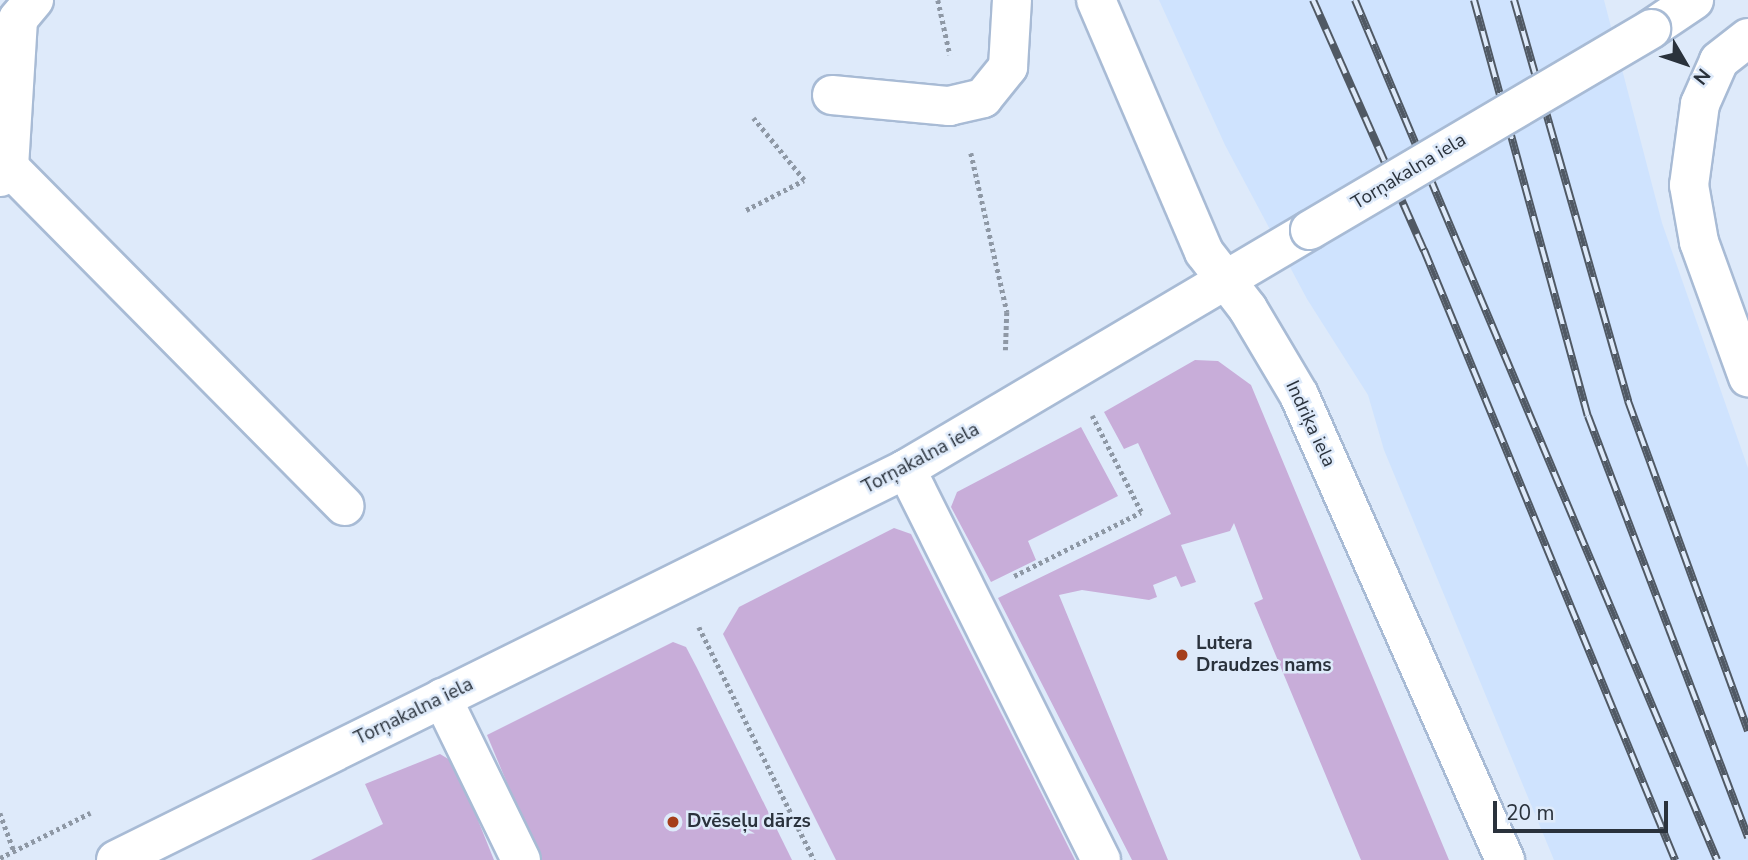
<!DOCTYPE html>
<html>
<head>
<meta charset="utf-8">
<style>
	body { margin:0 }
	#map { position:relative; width:1748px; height:860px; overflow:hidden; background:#deeafa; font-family:"Nunito Sans",sans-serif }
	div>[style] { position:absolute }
	.built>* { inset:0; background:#cfe3fe }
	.green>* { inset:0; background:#c8add9 }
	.path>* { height:4.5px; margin-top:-2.25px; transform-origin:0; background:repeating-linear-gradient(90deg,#8e98a5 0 3.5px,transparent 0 7px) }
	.roads { filter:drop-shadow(2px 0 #a8bbd5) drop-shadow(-2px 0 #a8bbd5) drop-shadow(0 2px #a8bbd5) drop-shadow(0 -2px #a8bbd5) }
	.minor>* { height:38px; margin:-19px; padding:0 19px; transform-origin:19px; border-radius:19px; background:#fff }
	.rail>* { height:8px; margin-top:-4px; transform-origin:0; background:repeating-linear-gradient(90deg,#deeafa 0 16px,#505964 0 32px); box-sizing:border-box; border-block:2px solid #505964 }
	.bridges { filter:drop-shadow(2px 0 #a8bbd5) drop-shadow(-2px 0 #a8bbd5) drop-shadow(0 2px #a8bbd5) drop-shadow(0 -2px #a8bbd5) }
	.minor-bridge>* { height:38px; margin:-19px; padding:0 19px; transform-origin:19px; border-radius:19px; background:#fff }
	.dots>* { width:19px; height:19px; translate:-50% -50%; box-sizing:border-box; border:4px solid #deeafa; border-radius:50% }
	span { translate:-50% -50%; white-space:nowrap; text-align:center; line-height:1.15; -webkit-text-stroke:5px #deeafa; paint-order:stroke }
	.street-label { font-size:19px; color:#2a323c }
	.poi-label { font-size:19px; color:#2a323c; font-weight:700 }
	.left { translate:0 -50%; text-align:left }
	.north { position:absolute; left:1650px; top:28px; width:70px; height:70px; -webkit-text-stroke:5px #deeafa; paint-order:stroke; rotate:129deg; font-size:19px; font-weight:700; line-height:28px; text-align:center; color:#2a323c }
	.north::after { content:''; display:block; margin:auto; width:24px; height:32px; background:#2a323c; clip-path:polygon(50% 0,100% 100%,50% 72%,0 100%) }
	.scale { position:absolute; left:1493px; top:801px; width:175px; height:32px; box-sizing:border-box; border:4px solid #2a323c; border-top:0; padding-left:9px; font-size:21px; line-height:24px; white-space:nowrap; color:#2a323c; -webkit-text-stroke:5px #deeafa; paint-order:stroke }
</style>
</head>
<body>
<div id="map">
	<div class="built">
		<i style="clip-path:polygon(1159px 0,1604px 0,1662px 223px,1748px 468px,1748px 860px,1554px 860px,1384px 450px,1368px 395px,1307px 299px,1225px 145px)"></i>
	</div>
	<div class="green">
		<i style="clip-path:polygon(1195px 360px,1218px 361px,1251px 385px,1449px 860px,1361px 860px,1254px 603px,1263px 599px,1234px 523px,1230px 531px,1181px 545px,1196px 582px,1181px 587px,1176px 576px,1153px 585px,1157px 597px,1149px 600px,1082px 590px,1059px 595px,1168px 860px,1132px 860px,998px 598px,1171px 514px,1138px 443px,1124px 449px,1104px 412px)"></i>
		<i style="clip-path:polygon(1081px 427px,1118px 496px,1028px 541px,1036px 560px,991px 582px,951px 507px,957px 492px)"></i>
		<i style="clip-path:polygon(894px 528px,911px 534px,1075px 860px,836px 860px,723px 634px,739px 607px)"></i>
		<i style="clip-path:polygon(673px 642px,686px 647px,697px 668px,792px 860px,539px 860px,487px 735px)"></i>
		<i style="clip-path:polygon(440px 754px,455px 763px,494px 860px,311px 860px,383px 824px,365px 784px)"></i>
	</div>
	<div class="path">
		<i style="left:938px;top:0;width:56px;rotate:77.7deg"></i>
		<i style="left:971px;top:153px;width:163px;rotate:77.2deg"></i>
		<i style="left:1007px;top:312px;width:38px;rotate:92deg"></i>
		<i style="left:746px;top:210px;width:65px;rotate:-27.3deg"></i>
		<i style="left:804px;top:180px;width:80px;rotate:-129.4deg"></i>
		<i style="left:1014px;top:576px;width:142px;rotate:-26.7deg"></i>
		<i style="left:1141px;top:512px;width:108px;rotate:-117deg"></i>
		<i style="left:699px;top:627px;width:260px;rotate:63.7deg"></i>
		<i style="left:0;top:813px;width:40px;rotate:69.8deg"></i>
		<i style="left:0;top:858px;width:101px;rotate:-26.6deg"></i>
	</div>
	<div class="roads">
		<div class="minor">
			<i style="left:1096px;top:0;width:274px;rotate:66.8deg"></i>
			<i style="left:1204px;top:252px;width:72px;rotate:52.3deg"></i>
			<i style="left:1248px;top:309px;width:100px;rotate:59.3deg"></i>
			<i style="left:1299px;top:395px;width:509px;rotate:66.11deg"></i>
			<i style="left:1651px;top:29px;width:52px;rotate:-34deg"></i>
			<i style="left:1748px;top:38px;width:37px;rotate:142deg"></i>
			<i style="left:1719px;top:61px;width:47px;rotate:113.8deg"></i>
			<i style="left:1700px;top:104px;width:82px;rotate:97.7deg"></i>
			<i style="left:1689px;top:185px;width:58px;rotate:80deg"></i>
			<i style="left:1699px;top:242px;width:144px;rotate:70.1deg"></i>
			<i style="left:832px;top:95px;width:118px;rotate:5.4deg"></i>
			<i style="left:949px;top:106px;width:35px;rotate:-13deg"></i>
			<i style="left:983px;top:98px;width:40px;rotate:-51deg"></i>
			<i style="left:1008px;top:67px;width:67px;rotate:-86.6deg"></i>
			<i style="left:9px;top:167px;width:477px;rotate:45.3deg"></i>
			<i style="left:0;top:177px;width:13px;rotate:-48deg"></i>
			<i style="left:9px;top:167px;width:148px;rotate:-86.5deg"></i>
			<i style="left:18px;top:19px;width:25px;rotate:-50deg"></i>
			<i style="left:906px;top:469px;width:437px;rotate:63.5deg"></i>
			<i style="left:442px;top:698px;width:180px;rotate:64deg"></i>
			<i style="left:116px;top:860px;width:881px;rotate:-26.33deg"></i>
			<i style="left:906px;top:469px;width:469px;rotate:-30.6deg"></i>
		</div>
	</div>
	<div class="rail">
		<i style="left:1313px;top:0;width:274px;rotate:66.1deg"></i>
		<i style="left:1424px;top:250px;width:660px;rotate:67.63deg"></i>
		<i style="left:1355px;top:0;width:933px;rotate:67.17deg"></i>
		<i style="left:1474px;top:0;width:431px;rotate:74.7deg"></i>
		<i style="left:1588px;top:416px;width:451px;rotate:69.2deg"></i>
		<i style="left:1514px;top:0;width:417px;rotate:74.1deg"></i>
		<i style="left:1628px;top:401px;width:351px;rotate:70deg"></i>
	</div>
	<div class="bridges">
		<div class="minor-bridge">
			<i style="left:1310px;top:230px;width:396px;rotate:-30.5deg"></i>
		</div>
	</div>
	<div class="dots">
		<i style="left:1182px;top:655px;background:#a53e1a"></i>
		<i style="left:673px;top:822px;background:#a53e1a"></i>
	</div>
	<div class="street-label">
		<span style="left:1409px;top:172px;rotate:-31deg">Torņakalna iela</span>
		<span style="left:1310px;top:424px;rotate:65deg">Indriķa iela</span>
		<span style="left:921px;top:459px;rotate:-28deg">Torņakalna iela</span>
		<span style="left:414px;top:712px;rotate:-26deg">Torņakalna iela</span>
	</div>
	<div class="poi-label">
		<span class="left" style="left:1196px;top:655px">Lutera<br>Draudzes nams</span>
		<span class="left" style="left:687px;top:822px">Dvēseļu dārzs</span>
	</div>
	<div class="north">N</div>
	<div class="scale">20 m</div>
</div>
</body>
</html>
